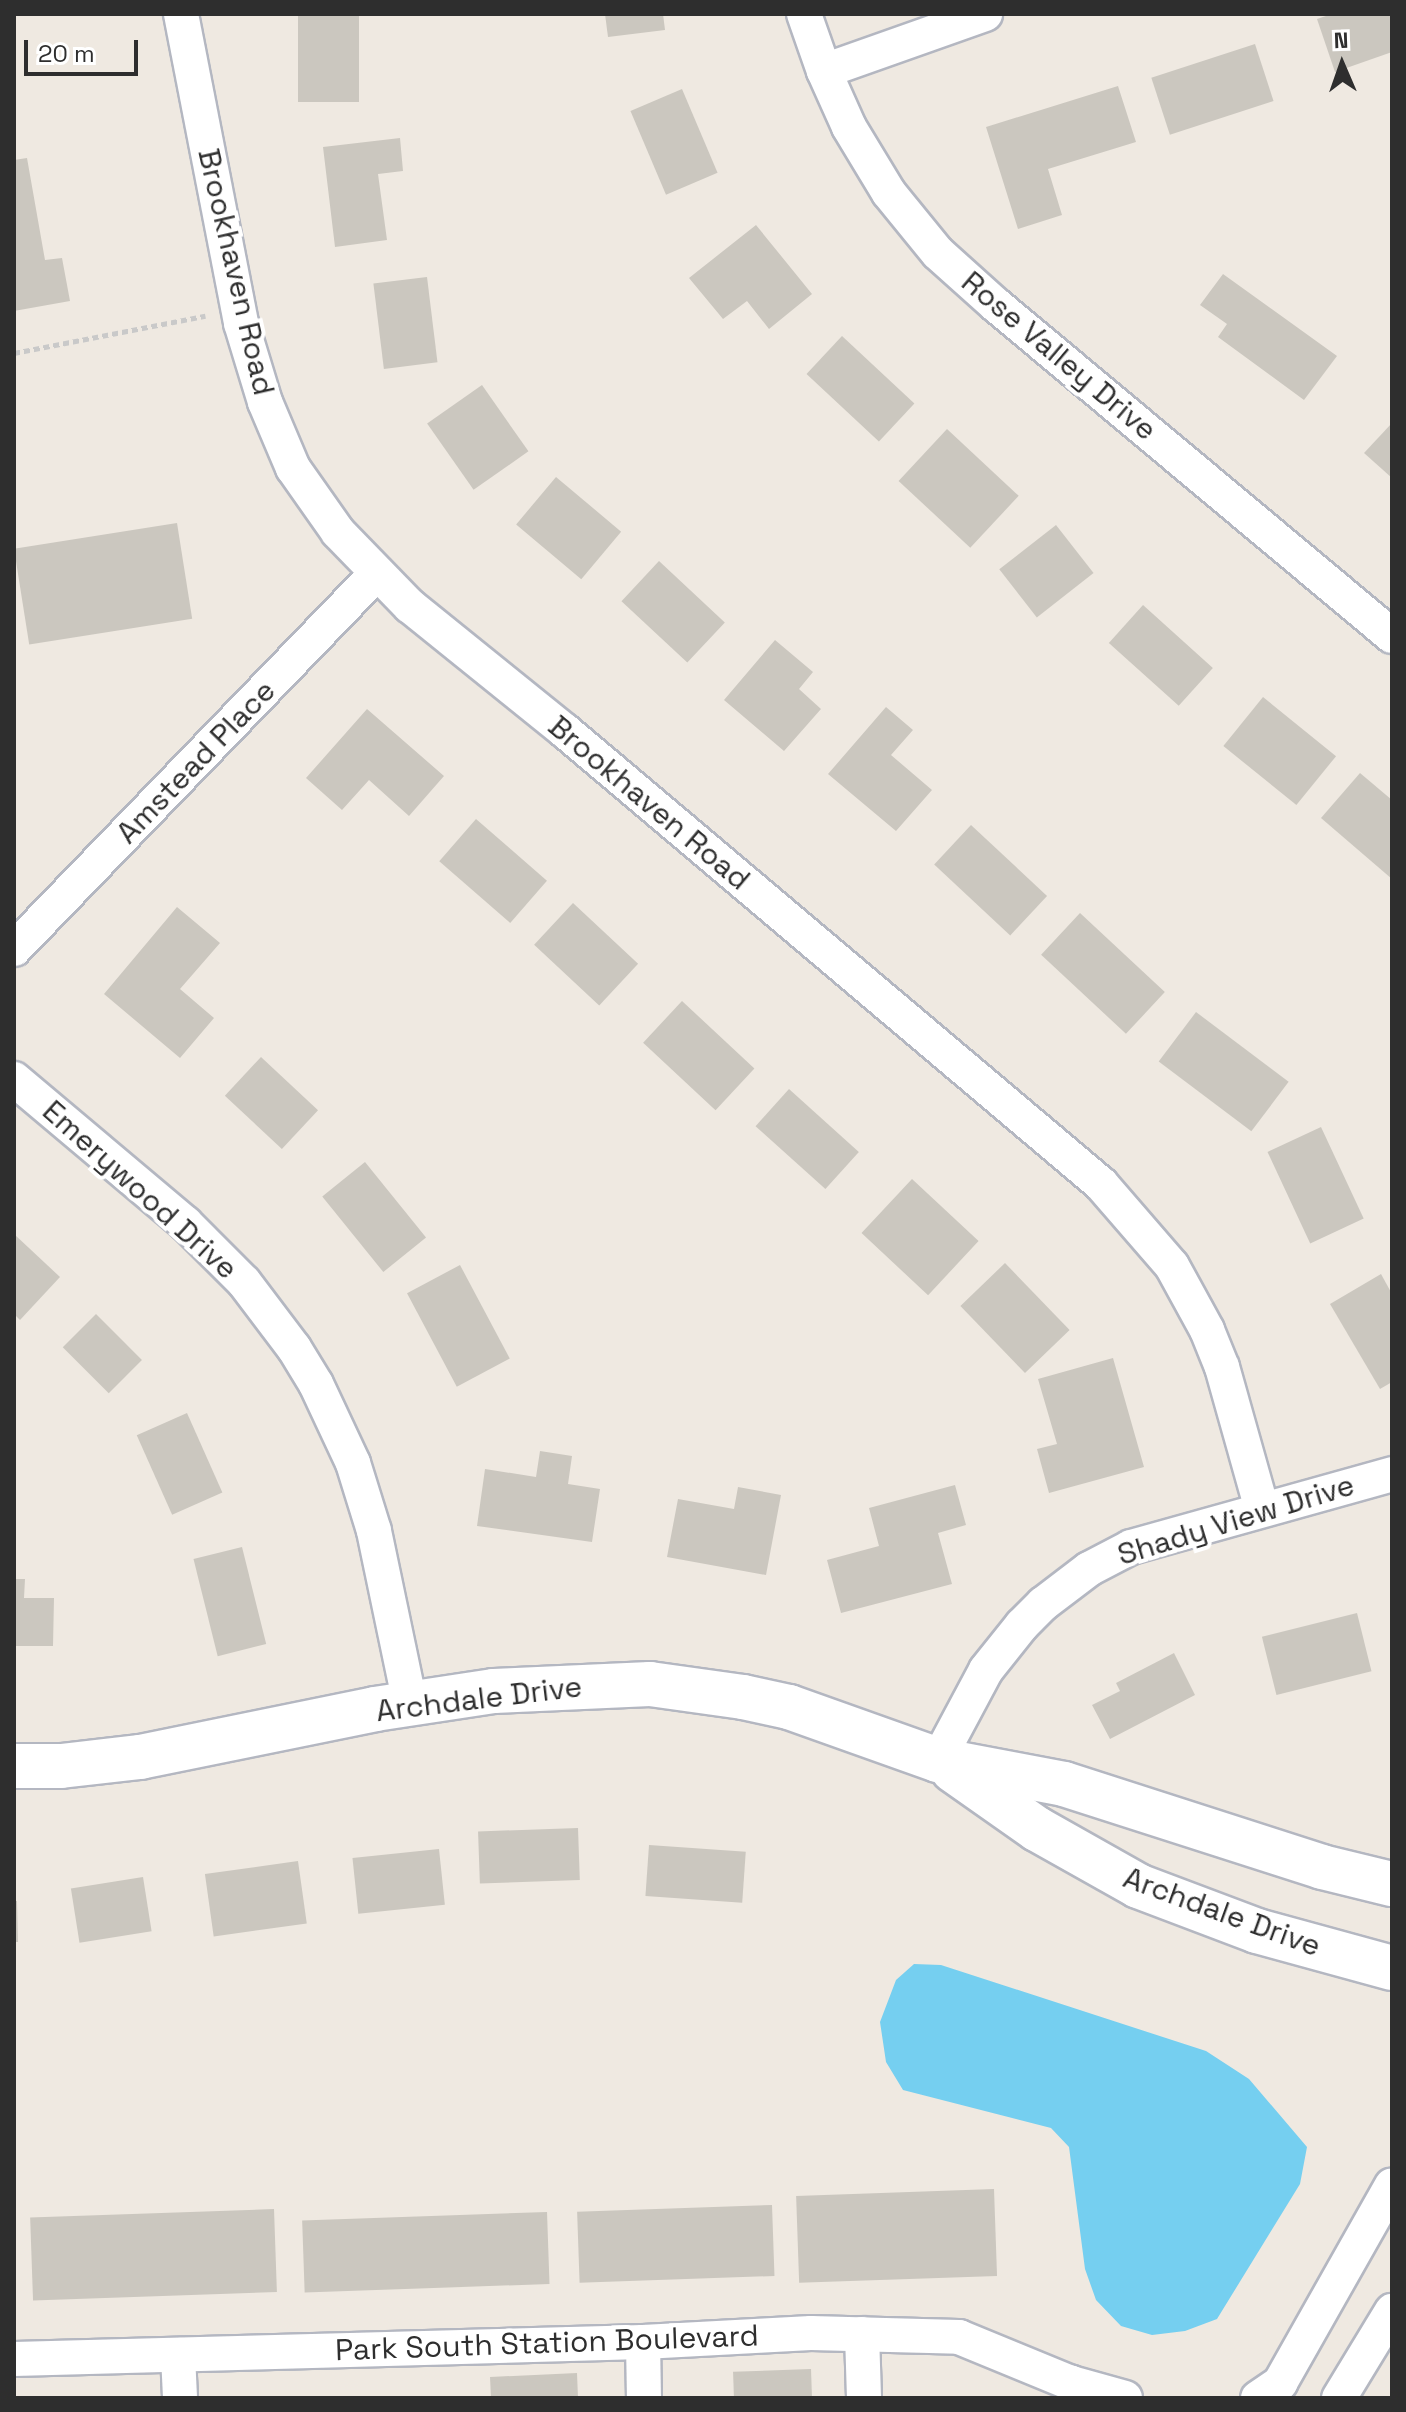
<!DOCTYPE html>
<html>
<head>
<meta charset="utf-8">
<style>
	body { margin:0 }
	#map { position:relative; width:1406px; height:2412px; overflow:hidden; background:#efe9e1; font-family:"Space Grotesk",sans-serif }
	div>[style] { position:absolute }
	.water>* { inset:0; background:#75cff0 }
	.building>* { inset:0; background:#cbc7bf; transform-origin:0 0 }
	.path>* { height:5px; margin-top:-2.5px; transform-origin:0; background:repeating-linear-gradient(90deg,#c9c9c9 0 6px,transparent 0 10px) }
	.roads { filter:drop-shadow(2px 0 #b4b7c1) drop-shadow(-2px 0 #b4b7c1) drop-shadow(0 2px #b4b7c1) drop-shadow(0 -2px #b4b7c1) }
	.street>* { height:34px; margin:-17px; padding:0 17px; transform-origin:17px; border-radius:17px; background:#fff }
	.secondary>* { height:44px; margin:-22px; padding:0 22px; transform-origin:22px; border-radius:22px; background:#fff }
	span { translate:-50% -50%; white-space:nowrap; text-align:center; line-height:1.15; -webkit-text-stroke:8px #fff; paint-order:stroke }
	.street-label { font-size:30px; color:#2e2e2e }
	.frame { position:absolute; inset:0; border:16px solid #2e2e2e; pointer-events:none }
	.north { position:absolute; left:1302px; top:24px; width:80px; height:80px; -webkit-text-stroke:6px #fff; paint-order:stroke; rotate:358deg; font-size:22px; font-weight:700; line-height:32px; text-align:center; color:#2e2e2e }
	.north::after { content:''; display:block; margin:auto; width:28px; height:36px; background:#2e2e2e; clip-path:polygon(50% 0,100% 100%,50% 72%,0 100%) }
	.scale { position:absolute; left:24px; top:40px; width:114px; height:36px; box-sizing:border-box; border:4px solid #2e2e2e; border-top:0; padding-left:10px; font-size:24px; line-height:28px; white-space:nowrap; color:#2e2e2e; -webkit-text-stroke:6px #fff; paint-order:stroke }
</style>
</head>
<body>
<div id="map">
	<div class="water">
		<i style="clip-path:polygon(914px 1964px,941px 1965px,1206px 2051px,1249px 2079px,1307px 2147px,1300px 2184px,1217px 2319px,1185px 2331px,1152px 2335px,1121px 2326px,1096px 2300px,1085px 2269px,1069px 2147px,1051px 2128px,903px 2090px,886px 2062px,880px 2022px,896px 1980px)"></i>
	</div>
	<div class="building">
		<i style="left:298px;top:14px;width:61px;height:88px"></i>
		<i style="clip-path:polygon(605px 14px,663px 14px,665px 30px,608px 37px)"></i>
		<i style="clip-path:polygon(1332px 14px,1392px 14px,1392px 52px,1335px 72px,1317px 19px)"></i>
		<i style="left:1255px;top:44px;width:60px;height:109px;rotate:72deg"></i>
		<i style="clip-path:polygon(1118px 86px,1136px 142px,1048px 169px,1062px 215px,1018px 229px,986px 127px)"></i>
		<i style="left:682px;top:89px;width:91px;height:56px;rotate:67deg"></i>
		<i style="clip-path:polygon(400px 138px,403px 171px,378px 174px,387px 240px,335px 247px,323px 147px)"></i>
		<i style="clip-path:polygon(27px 158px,45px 260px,62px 258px,70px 301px,14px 311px,14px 160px)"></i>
		<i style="clip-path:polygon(756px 225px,812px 294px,769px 329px,747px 301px,723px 319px,689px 278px)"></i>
		<i style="clip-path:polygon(1223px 274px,1337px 356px,1304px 400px,1218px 337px,1227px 324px,1200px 305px)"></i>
		<i style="left:427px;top:277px;width:86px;height:54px;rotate:83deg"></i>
		<i style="left:842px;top:336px;width:99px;height:52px;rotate:43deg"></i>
		<i style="left:482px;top:385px;width:81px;height:67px;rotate:55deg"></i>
		<i style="clip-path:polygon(1392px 423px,1392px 478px,1364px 453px)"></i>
		<i style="left:947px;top:429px;width:98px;height:71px;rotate:43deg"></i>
		<i style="left:556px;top:477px;width:85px;height:62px;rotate:40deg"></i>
		<i style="left:177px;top:523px;width:97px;height:165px;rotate:81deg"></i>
		<i style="left:1056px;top:525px;width:61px;height:72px;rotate:52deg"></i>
		<i style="left:659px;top:561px;width:90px;height:55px;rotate:43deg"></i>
		<i style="left:1143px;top:605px;width:94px;height:51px;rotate:42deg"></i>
		<i style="clip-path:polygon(775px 640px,813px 672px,799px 689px,821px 709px,784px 751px,724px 700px)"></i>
		<i style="left:1263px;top:697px;width:94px;height:63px;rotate:39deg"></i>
		<i style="clip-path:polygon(886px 707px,913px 730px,891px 755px,932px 790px,896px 831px,828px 774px)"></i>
		<i style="clip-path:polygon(367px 709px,444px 776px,409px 816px,369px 780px,342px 810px,306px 778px)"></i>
		<i style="clip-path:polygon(1360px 773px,1392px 800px,1392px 879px,1321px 818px)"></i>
		<i style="left:476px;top:819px;width:94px;height:56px;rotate:41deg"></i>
		<i style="left:971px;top:825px;width:104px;height:54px;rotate:43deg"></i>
		<i style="left:573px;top:903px;width:89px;height:57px;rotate:43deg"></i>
		<i style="clip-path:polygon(177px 907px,220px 943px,180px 989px,214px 1018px,180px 1058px,104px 994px)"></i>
		<i style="left:1080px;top:913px;width:116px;height:57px;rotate:43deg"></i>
		<i style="left:682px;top:1001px;width:99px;height:57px;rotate:43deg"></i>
		<i style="left:1196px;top:1012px;width:116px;height:62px;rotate:37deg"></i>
		<i style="left:261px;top:1057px;width:78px;height:53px;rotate:43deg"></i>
		<i style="left:789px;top:1089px;width:94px;height:50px;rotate:42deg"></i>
		<i style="left:1321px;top:1127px;width:101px;height:59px;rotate:65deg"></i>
		<i style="left:365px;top:1162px;width:97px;height:55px;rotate:51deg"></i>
		<i style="left:912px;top:1179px;width:91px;height:74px;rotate:43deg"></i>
		<i style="clip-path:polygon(14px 1234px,60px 1277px,20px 1320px,14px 1314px)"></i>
		<i style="left:1005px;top:1263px;width:93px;height:62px;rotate:46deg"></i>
		<i style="left:460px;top:1265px;width:106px;height:60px;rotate:62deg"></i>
		<i style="clip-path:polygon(1381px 1274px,1392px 1294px,1392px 1382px,1380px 1389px,1330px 1304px)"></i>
		<i style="left:96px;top:1314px;width:65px;height:47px;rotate:45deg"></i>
		<i style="clip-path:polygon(1113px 1358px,1144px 1467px,1049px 1493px,1037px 1449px,1057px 1444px,1038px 1379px)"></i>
		<i style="left:187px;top:1413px;width:87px;height:55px;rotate:66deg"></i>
		<i style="clip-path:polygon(540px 1451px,572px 1456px,568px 1484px,600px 1489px,592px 1542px,477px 1526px,485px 1469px,536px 1477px)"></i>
		<i style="clip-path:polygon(955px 1485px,966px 1525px,938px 1533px,952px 1584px,841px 1613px,827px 1560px,879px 1546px,869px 1508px)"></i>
		<i style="clip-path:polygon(738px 1487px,781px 1495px,766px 1575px,667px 1557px,678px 1499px,734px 1509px)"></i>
		<i style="left:242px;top:1547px;width:100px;height:50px;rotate:76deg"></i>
		<i style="clip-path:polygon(14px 1579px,25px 1579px,24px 1598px,54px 1598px,53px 1646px,14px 1646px)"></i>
		<i style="left:1357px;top:1613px;width:60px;height:98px;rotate:76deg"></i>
		<i style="clip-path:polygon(1174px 1653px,1195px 1695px,1110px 1739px,1092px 1705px,1120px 1691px,1116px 1683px)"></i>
		<i style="left:578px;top:1828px;width:52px;height:100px;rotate:88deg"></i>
		<i style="left:649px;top:1845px;width:97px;height:51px;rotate:4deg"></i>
		<i style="left:439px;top:1849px;width:56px;height:87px;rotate:84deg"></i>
		<i style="left:298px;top:1861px;width:63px;height:94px;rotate:82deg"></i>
		<i style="left:143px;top:1877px;width:55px;height:73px;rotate:81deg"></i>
		<i style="clip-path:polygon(14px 1901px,17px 1901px,18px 1942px,14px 1942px)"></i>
		<i style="left:994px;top:2189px;width:87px;height:198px;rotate:88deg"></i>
		<i style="left:772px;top:2205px;width:71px;height:195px;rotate:88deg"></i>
		<i style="left:274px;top:2209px;width:83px;height:244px;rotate:88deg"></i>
		<i style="left:547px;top:2212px;width:72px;height:245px;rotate:88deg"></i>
		<i style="left:811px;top:2369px;width:29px;height:78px;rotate:88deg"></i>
		<i style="clip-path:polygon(577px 2373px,578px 2398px,491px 2398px,490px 2377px)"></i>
	</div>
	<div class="path">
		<i style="left:14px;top:353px;width:195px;rotate:-11deg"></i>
	</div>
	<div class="roads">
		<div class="street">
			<i style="left:181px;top:14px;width:315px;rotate:79deg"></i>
			<i style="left:241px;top:323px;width:83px;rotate:73.1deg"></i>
			<i style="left:265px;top:402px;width:72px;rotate:67deg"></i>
			<i style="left:293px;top:468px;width:78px;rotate:54.9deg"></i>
			<i style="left:338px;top:532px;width:103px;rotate:45.8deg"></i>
			<i style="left:410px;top:606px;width:199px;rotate:38.9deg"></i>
			<i style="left:565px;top:731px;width:702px;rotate:40.2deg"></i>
			<i style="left:1101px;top:1184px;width:108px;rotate:49.1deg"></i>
			<i style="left:1172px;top:1266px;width:73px;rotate:61.3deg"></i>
			<i style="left:1207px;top:1330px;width:40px;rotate:68deg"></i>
			<i style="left:1222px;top:1367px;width:148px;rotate:74.3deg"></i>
			<i style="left:804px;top:14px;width:60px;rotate:70.7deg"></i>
			<i style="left:824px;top:71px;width:61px;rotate:65.9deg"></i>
			<i style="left:849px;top:127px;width:77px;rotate:58.8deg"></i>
			<i style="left:889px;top:193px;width:77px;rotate:50.8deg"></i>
			<i style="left:938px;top:253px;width:78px;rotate:41.9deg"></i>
			<i style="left:996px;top:305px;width:516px;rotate:39.89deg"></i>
			<i style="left:824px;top:71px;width:171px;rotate:-19.5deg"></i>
			<i style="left:14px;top:949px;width:521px;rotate:-46.01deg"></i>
			<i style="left:14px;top:1079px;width:224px;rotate:40.1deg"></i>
			<i style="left:185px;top:1223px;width:83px;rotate:45deg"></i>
			<i style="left:244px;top:1282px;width:83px;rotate:52.9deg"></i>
			<i style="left:294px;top:1348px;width:42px;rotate:58.6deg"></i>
			<i style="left:316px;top:1384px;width:87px;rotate:64.9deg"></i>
			<i style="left:353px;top:1463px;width:71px;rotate:72.8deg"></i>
			<i style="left:374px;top:1531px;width:177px;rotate:78.2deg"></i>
			<i style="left:938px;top:1760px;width:102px;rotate:-61.9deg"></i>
			<i style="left:986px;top:1670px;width:58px;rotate:-51.3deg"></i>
			<i style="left:1022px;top:1625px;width:30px;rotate:-45deg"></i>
			<i style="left:1043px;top:1604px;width:58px;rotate:-37.3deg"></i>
			<i style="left:1089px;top:1569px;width:47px;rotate:-27.6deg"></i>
			<i style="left:1131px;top:1547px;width:271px;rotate:-15.6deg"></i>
			<i style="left:862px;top:2334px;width:64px;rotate:88.2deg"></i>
			<i style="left:643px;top:2342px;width:56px;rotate:89deg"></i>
			<i style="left:178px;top:2355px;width:43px;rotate:87.3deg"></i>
			<i style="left:14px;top:2359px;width:629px;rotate:-1.55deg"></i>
			<i style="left:643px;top:2342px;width:168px;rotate:-3.1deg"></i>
			<i style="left:811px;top:2333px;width:148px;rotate:1.5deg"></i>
			<i style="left:959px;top:2337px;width:121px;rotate:22.3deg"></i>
			<i style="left:1078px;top:2398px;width:17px;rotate:-115deg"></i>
			<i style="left:1071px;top:2383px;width:56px;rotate:15.5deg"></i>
			<i style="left:1258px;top:2398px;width:27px;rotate:-34deg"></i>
			<i style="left:1280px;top:2383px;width:227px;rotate:-60.5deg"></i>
			<i style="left:1339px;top:2398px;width:102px;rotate:-58.7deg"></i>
		</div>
		<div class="secondary">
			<i style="left:14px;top:1766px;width:47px"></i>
			<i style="left:61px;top:1766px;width:80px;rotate:-6.5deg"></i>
			<i style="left:140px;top:1757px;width:240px;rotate:-11.5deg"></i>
			<i style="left:375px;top:1709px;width:120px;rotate:-8.6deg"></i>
			<i style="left:494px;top:1691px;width:156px;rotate:-2.6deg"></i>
			<i style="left:650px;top:1684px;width:94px;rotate:8deg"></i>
			<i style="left:743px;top:1697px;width:47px;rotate:12.3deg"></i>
			<i style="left:789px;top:1707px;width:158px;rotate:19.6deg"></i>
			<i style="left:938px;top:1760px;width:128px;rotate:10.8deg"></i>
			<i style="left:1064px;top:1784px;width:271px;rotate:17.8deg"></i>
			<i style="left:1322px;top:1867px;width:72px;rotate:13.7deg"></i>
			<i style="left:953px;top:1770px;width:103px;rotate:35.1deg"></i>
			<i style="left:1037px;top:1829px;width:116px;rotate:29.4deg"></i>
			<i style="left:1138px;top:1886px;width:127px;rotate:20.7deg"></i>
			<i style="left:1257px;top:1931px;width:140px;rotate:15.3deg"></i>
		</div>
	</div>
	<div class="street-label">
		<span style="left:236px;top:272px;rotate:77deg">Brookhaven Road</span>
		<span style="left:1059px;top:356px;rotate:40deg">Rose Valley Drive</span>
		<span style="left:196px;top:762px;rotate:-46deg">Amstead Place</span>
		<span style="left:649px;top:803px;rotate:40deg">Brookhaven Road</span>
		<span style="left:140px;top:1190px;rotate:42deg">Emerywood Drive</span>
		<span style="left:1236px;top:1520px;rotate:-17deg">Shady View Drive</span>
		<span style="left:479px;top:1699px;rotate:-7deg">Archdale Drive</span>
		<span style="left:1222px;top:1912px;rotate:20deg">Archdale Drive</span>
		<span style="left:547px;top:2343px;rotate:-2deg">Park South Station Boulevard</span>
	</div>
	<div class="frame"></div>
	<div class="north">N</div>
	<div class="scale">20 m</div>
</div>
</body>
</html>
